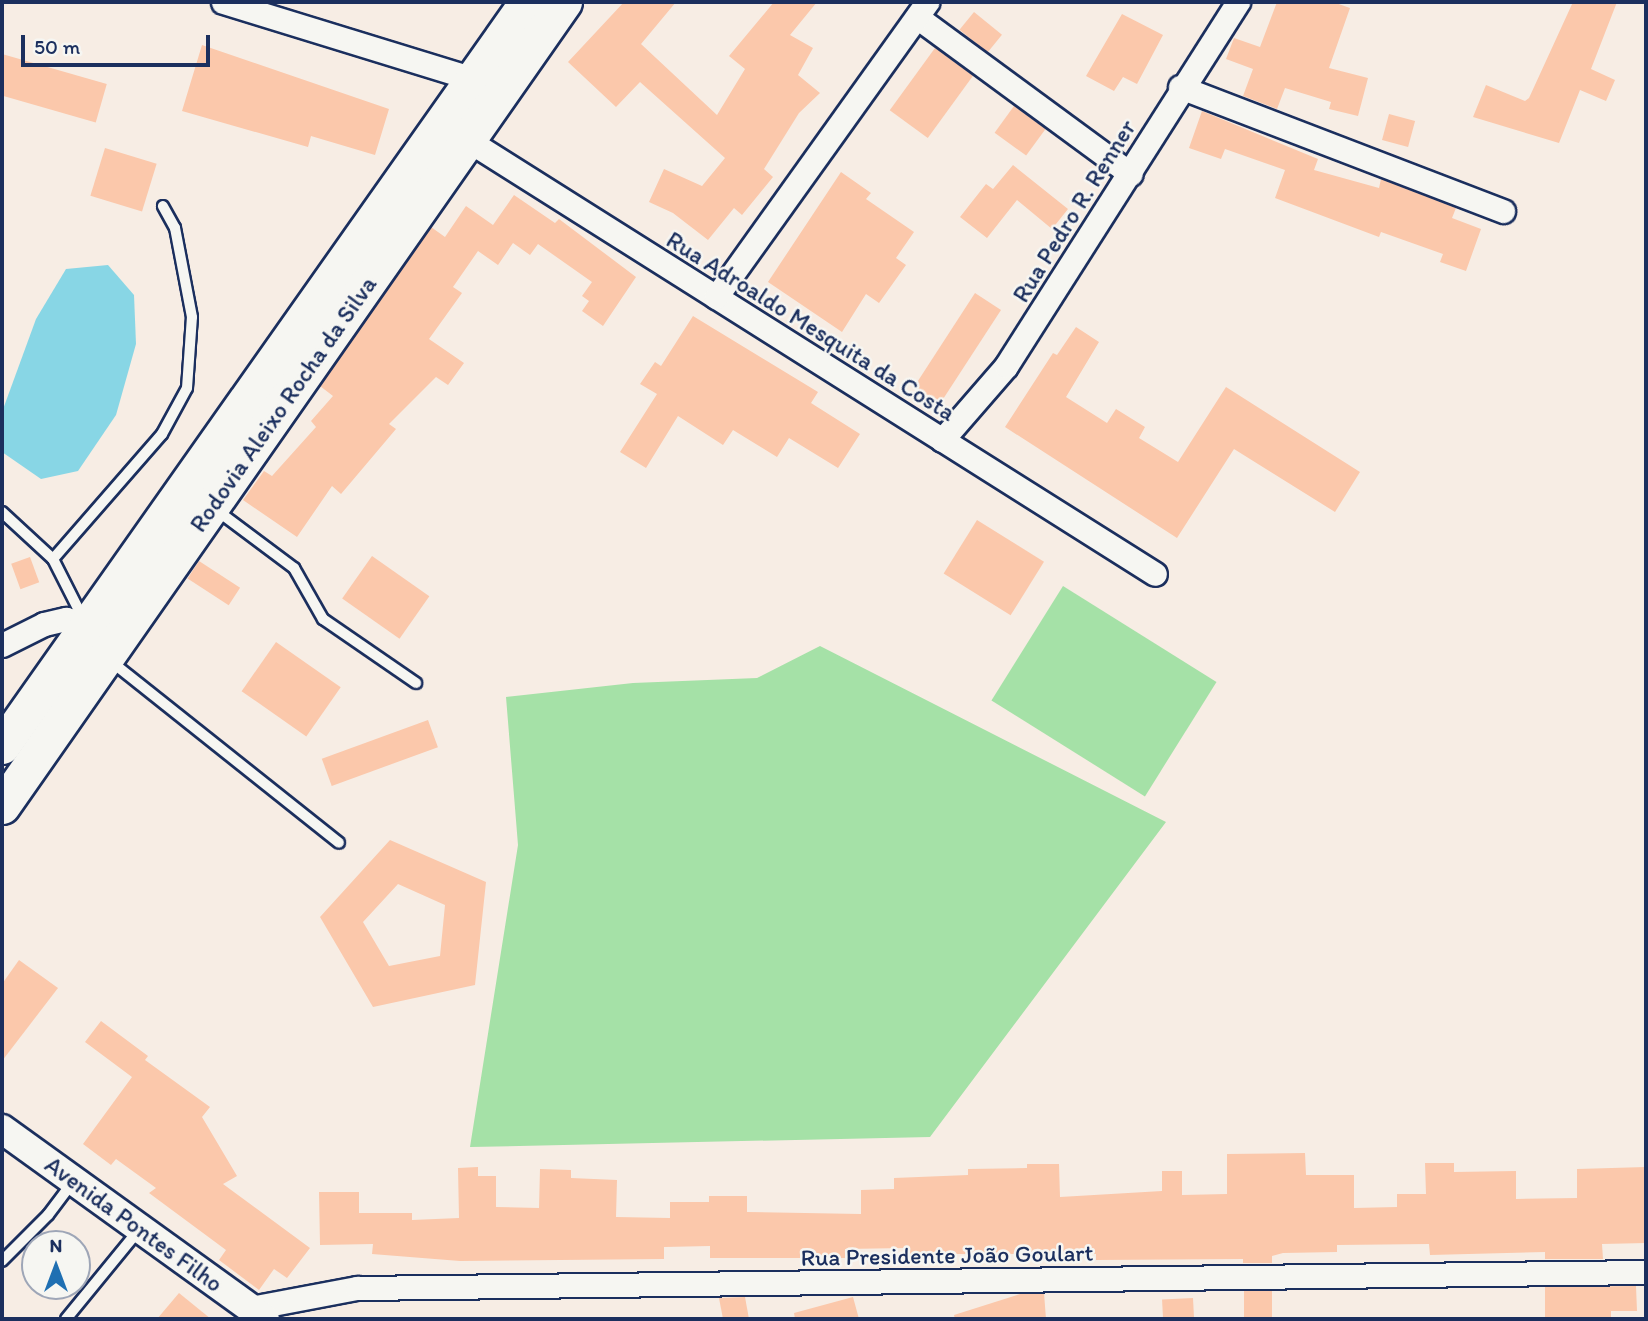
<!DOCTYPE html>
<html>
<head>
<meta charset="utf-8">
<style>
	body { margin:0 }
	#map { position:relative; width:1648px; height:1321px; overflow:hidden; background:#f7ede4; font-family:Itim,sans-serif }
	div>[style] { position:absolute }
	.green>* { inset:0; background:#a5e1a7; transform-origin:0 0 }
	.water>* { inset:0; background:#88d6e5 }
	.building>* { inset:0; background:#fbc8ab; transform-origin:0 0 }
	.roads { filter:drop-shadow(2px 0 #1b2f5e) drop-shadow(-2px 0 #1b2f5e) drop-shadow(0 2px #1b2f5e) drop-shadow(0 -2px #1b2f5e) }
	.service>* { height:10px; margin:-5px; padding:0 5px; transform-origin:5px; border-radius:5px; background:#f6f6f2 }
	.minor>* { height:23px; margin:-11.5px; padding:0 11.5px; transform-origin:11.5px; border-radius:11.5px; background:#f6f6f2 }
	.tertiary>* { height:28px; margin:-14px; padding:0 14px; transform-origin:14px; border-radius:14px; background:#f6f6f2 }
	.primary>* { height:35px; margin:-17.5px; padding:0 17.5px; transform-origin:17.5px; border-radius:17.5px; background:#f6f6f2 }
	span { translate:-50% -50%; white-space:nowrap; text-align:center; line-height:1.15; -webkit-text-stroke:5px #f6f6f2; paint-order:stroke }
	.street-label { font-size:24px; color:#1b2f5e }
	.frame { position:absolute; inset:0; border:4px solid #1b2f5e; pointer-events:none }
	.north { position:absolute; left:21px; top:1230px; width:70px; height:70px; box-sizing:border-box; background:#f6f6f2; border:2px solid #9ea6b7; border-radius:50%; rotate:0deg; font-size:19px; font-weight:700; line-height:28px; text-align:center; color:#1b2f5e }
	.north::after { content:''; display:block; margin:auto; width:24px; height:32px; background:#1f6fb2; clip-path:polygon(50% 0,100% 100%,50% 72%,0 100%) }
	.scale { position:absolute; left:21px; top:35px; width:189px; height:32px; box-sizing:border-box; border:4px solid #1b2f5e; border-top:0; padding-left:9px; font-size:21px; line-height:24px; white-space:nowrap; color:#1b2f5e; -webkit-text-stroke:5px #f6f6f2; paint-order:stroke }
</style>
</head>
<body>
<div id="map">
	<div class="green">
		<i style="left:1063px;top:586px;width:181px;height:135px;rotate:32deg"></i>
		<i style="clip-path:polygon(820px 646px,1166px 822px,930px 1137px,470px 1147px,518px 845px,506px 697px,633px 683px,757px 678px)"></i>
	</div>
	<div class="water">
		<i style="clip-path:polygon(108px 265px,134px 295px,136px 344px,116px 415px,78px 471px,41px 479px,2px 452px,2px 412px,36px 319px,66px 269px)"></i>
	</div>
	<div class="building">
		<i style="clip-path:polygon(624px 2px,676px 2px,641px 44px,717px 115px,745px 69px,729px 56px,774px 2px,817px 2px,790px 35px,813px 48px,798px 75px,820px 93px,799px 113px,764px 169px,773px 177px,742px 215px,734px 208px,708px 240px,673px 213px,649px 202px,664px 169px,702px 186px,725px 158px,640px 82px,616px 107px,568px 62px)"></i>
		<i style="clip-path:polygon(1277px 2px,1333px 2px,1350px 8px,1329px 68px,1368px 78px,1358px 116px,1329px 109px,1331px 102px,1285px 88px,1277px 109px,1243px 96px,1253px 69px,1226px 59px,1234px 38px,1260px 47px)"></i>
		<i style="clip-path:polygon(1573px 2px,1617px 2px,1591px 69px,1615px 80px,1606px 101px,1580px 90px,1559px 143px,1473px 117px,1486px 85px,1525px 101px,1529px 98px)"></i>
		<i style="left:974px;top:12px;width:36px;height:23px;rotate:39deg"></i>
		<i style="clip-path:polygon(1122px 14px,1163px 35px,1137px 84px,1123px 77px,1114px 91px,1086px 76px)"></i>
		<i style="clip-path:polygon(202px 45px,389px 109px,375px 155px,311px 136px,308px 147px,182px 111px)"></i>
		<i style="left:935px;top:48px;width:47px;height:77px;rotate:36deg"></i>
		<i style="left:2px;top:54px;width:109px;height:40px;rotate:16deg"></i>
		<i style="left:1014px;top:106px;width:39px;height:33px;rotate:36deg"></i>
		<i style="clip-path:polygon(1202px 111px,1318px 159px,1314px 170px,1379px 188px,1381px 179px,1456px 208px,1452px 218px,1481px 229px,1466px 271px,1440px 262px,1443px 254px,1381px 232px,1379px 237px,1275px 198px,1285px 170px,1225px 149px,1221px 159px,1189px 148px)"></i>
		<i style="left:1389px;top:114px;width:27px;height:27px;rotate:15deg"></i>
		<i style="left:105px;top:148px;width:54px;height:50px;rotate:17deg"></i>
		<i style="clip-path:polygon(1013px 165px,1068px 209px,1052px 229px,1017px 200px,987px 238px,960px 217px,986px 184px,993px 189px)"></i>
		<i style="clip-path:polygon(841px 172px,871px 193px,866px 199px,914px 232px,896px 258px,906px 265px,879px 303px,866px 294px,842px 332px,768px 282px)"></i>
		<i style="clip-path:polygon(514px 195px,555px 223px,559px 219px,636px 277px,603px 326px,582px 311px,589px 301px,582px 296px,592px 282px,538px 244px,530px 255px,513px 243px,498px 265px,478px 251px,453px 287px,462px 293px,429px 339px,464px 363px,448px 385px,436px 377px,389px 424px,396px 429px,341px 494px,332px 486px,297px 537px,243px 500px,264px 471px,272px 476px,316px 427px,311px 421px,333px 396px,320px 386px,431px 227px,445px 237px,466px 206px,493px 225px)"></i>
		<i style="left:975px;top:293px;width:31px;height:112px;rotate:33deg"></i>
		<i style="clip-path:polygon(693px 316px,818px 392px,811px 403px,860px 434px,838px 468px,789px 438px,777px 457px,733px 430px,723px 445px,678px 416px,646px 468px,620px 452px,657px 394px,640px 384px,655px 362px,661px 366px)"></i>
		<i style="clip-path:polygon(1076px 327px,1099px 342px,1066px 397px,1107px 423px,1116px 409px,1145px 427px,1139px 438px,1178px 462px,1226px 387px,1360px 472px,1335px 512px,1234px 449px,1177px 538px,1005px 427px,1053px 353px,1057px 355px)"></i>
		<i style="left:977px;top:520px;width:79px;height:63px;rotate:32deg"></i>
		<i style="left:372px;top:556px;width:70px;height:52px;rotate:35deg"></i>
		<i style="left:30px;top:557px;width:27px;height:20px;rotate:70deg"></i>
		<i style="left:199px;top:561px;width:49px;height:21px;rotate:33deg"></i>
		<i style="left:276px;top:642px;width:79px;height:60px;rotate:35deg"></i>
		<i style="left:428px;top:720px;width:29px;height:113px;rotate:70deg"></i>
		<i style="clip-path:polygon(evenodd,390px 840px,486px 882px,475px 985px,373px 1007px,320px 917px,390px 840px,398px 884px,445px 905px,440px 956px,389px 966px,363px 922px,398px 884px)"></i>
		<i style="clip-path:polygon(19px 960px,58px 988px,2px 1061px,2px 984px)"></i>
		<i style="clip-path:polygon(101px 1021px,148px 1056px,145px 1060px,210px 1107px,202px 1117px,237px 1176px,223px 1184px,310px 1248px,287px 1278px,274px 1269px,259px 1290px,219px 1260px,226px 1250px,149px 1193px,156px 1188px,116px 1159px,111px 1165px,83px 1144px,132px 1077px,85px 1042px)"></i>
		<i style="clip-path:polygon(1305px 1153px,1306px 1175px,1354px 1175px,1354px 1208px,1397px 1207px,1397px 1194px,1426px 1194px,1425px 1163px,1454px 1163px,1454px 1172px,1516px 1171px,1516px 1199px,1577px 1198px,1577px 1169px,1646px 1167px,1646px 1243px,1602px 1244px,1603px 1259px,1545px 1259px,1545px 1252px,1430px 1255px,1429px 1244px,1337px 1245px,1337px 1252px,1283px 1253px,1272px 1256px,1272px 1263px,1243px 1263px,1243px 1259px,1096px 1260px,1096px 1254px,905px 1254px,905px 1248px,845px 1249px,845px 1258px,710px 1258px,710px 1246px,664px 1247px,664px 1259px,460px 1261px,372px 1254px,373px 1244px,320px 1245px,319px 1192px,359px 1192px,359px 1213px,412px 1213px,412px 1220px,459px 1218px,458px 1168px,478px 1167px,478px 1176px,496px 1176px,496px 1207px,539px 1208px,540px 1169px,571px 1170px,571px 1178px,617px 1180px,616px 1217px,670px 1218px,670px 1202px,709px 1202px,709px 1196px,747px 1196px,747px 1212px,861px 1214px,861px 1190px,894px 1189px,894px 1178px,968px 1175px,968px 1169px,1027px 1168px,1027px 1164px,1059px 1164px,1060px 1197px,1162px 1191px,1162px 1171px,1182px 1171px,1182px 1195px,1227px 1194px,1227px 1154px)"></i>
		<i style="clip-path:polygon(1636px 1286px,1637px 1311px,1611px 1311px,1611px 1319px,1545px 1319px,1545px 1287px)"></i>
		<i style="left:1244px;top:1291px;width:28px;height:28px"></i>
		<i style="clip-path:polygon(179px 1293px,211px 1319px,157px 1319px)"></i>
		<i style="clip-path:polygon(1044px 1293px,1046px 1319px,955px 1319px,954px 1315px,1020px 1294px)"></i>
		<i style="clip-path:polygon(745px 1297px,749px 1319px,723px 1319px,719px 1298px)"></i>
		<i style="clip-path:polygon(853px 1297px,859px 1319px,795px 1319px,794px 1313px)"></i>
		<i style="left:1193px;top:1298px;width:21px;height:31px;rotate:87deg"></i>
	</div>
	<div class="roads">
		<div class="service">
			<i style="left:215px;top:509px;width:99px;rotate:36.8deg"></i>
			<i style="left:294px;top:568px;width:59px;rotate:60.4deg"></i>
			<i style="left:323px;top:619px;width:113px;rotate:34.5deg"></i>
			<i style="left:2px;top:512px;width:69px;rotate:42.7deg"></i>
			<i style="left:53px;top:559px;width:68px;rotate:63.1deg"></i>
			<i style="left:53px;top:559px;width:166px;rotate:-48.9deg"></i>
			<i style="left:162px;top:434px;width:52px;rotate:-61.5deg"></i>
			<i style="left:187px;top:388px;width:71px;rotate:-86deg"></i>
			<i style="left:192px;top:317px;width:91px;rotate:-100.8deg"></i>
			<i style="left:175px;top:228px;width:25px;rotate:-119deg"></i>
			<i style="left:108px;top:659px;width:295px;rotate:38.5deg"></i>
			<i style="left:2px;top:1261px;width:65px;rotate:-45deg"></i>
			<i style="left:48px;top:1215px;width:40px;rotate:-53deg"></i>
			<i style="left:66px;top:1319px;width:114px;rotate:-50.7deg"></i>
		</div>
		<div class="minor">
			<i style="left:223px;top:2px;width:272px;rotate:17.1deg"></i>
			<i style="left:917px;top:17px;width:265px;rotate:36.3deg"></i>
			<i style="left:1180px;top:87px;width:346px;rotate:21deg"></i>
			<i style="left:458px;top:134px;width:824px;rotate:32.26deg"></i>
			<i style="left:716px;top:297px;width:363px;rotate:-54.4deg"></i>
			<i style="left:942px;top:440px;width:98px;rotate:-49.1deg"></i>
			<i style="left:1006px;top:366px;width:432px;rotate:-57.5deg"></i>
			<i style="left:2px;top:645px;width:47px;rotate:-26.6deg"></i>
			<i style="left:44px;top:624px;width:23px;rotate:-13deg"></i>
			<i style="left:66px;top:619px;width:35px;rotate:16deg"></i>
			<i style="left:251px;top:1308px;width:108px;rotate:-10.7deg"></i>
			<i style="left:357px;top:1288px;width:1289px;rotate:-0.71deg"></i>
		</div>
		<div class="tertiary">
			<i style="left:2px;top:1129px;width:324px;rotate:35.8deg"></i>
		</div>
		<div class="primary">
			<i style="left:2px;top:746px;width:911px;rotate:-54.79deg"></i>
			<i style="left:2px;top:806px;width:981px;rotate:-55.05deg"></i>
		</div>
	</div>
	<div class="street-label">
		<span style="left:1074px;top:211px;rotate:-58deg">Rua Pedro R. Renner</span>
		<span style="left:811px;top:326px;rotate:32deg">Rua Adroaldo Mesquita da Costa</span>
		<span style="left:283px;top:404px;rotate:-55deg">Rodovia Aleixo Rocha da Silva</span>
		<span style="left:134px;top:1224px;rotate:36deg">Avenida Pontes Filho</span>
		<span style="left:947px;top:1255px;rotate:-1deg">Rua Presidente João Goulart</span>
	</div>
	<div class="frame"></div>
	<div class="north">N</div>
	<div class="scale">50 m</div>
</div>
</body>
</html>
